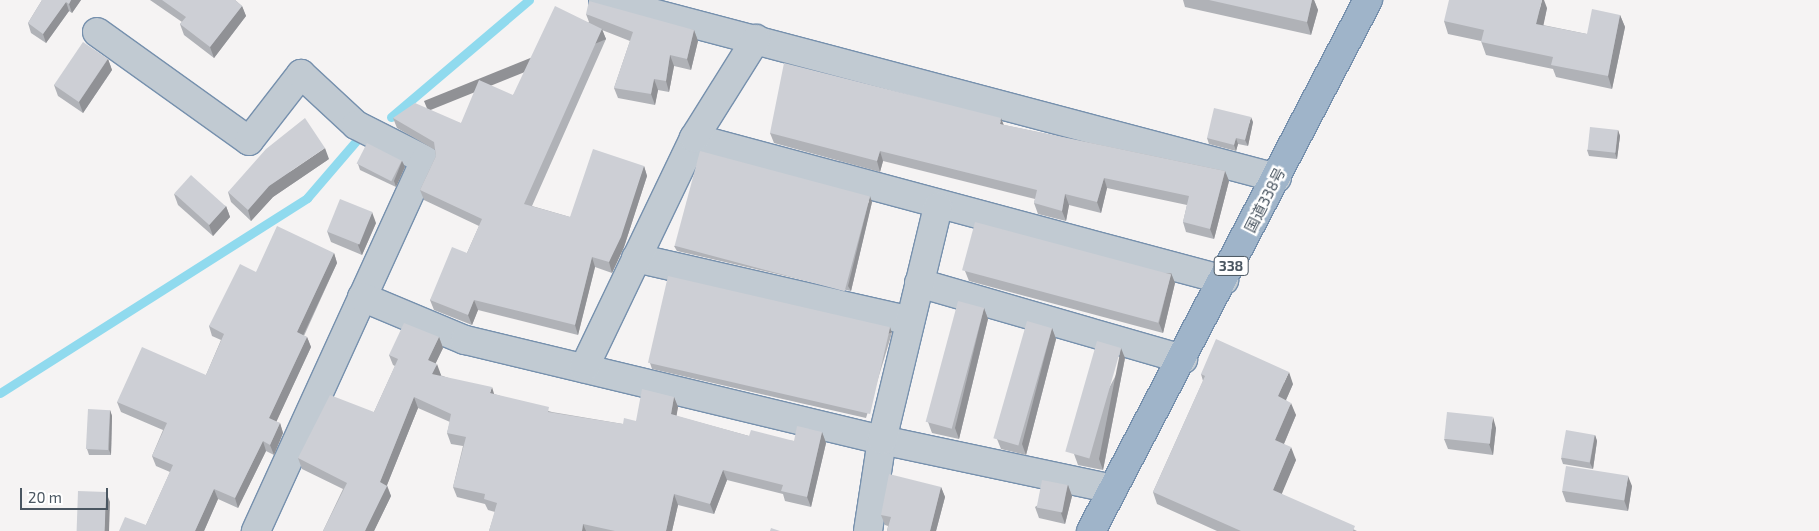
<!DOCTYPE html>
<html>
<head>
<meta charset="utf-8">
<style>
	body { margin:0 }
	#map { position:relative; width:1819px; height:531px; overflow:hidden; background:#f5f3f3; font-family:"Exo 2","Noto Sans JP",sans-serif }
	div>[style] { position:absolute }
	.stream>* { height:9px; margin:-4.5px; padding:0 4.5px; transform-origin:4.5px; border-radius:4.5px; background:#90daee }
	.roads { filter:drop-shadow(1px 0 #7690ad) drop-shadow(-1px 0 #7690ad) drop-shadow(0 1px #7690ad) drop-shadow(0 -1px #7690ad) }
	.minor>* { height:28px; margin:-14px; padding:0 14px; transform-origin:14px; border-radius:14px; background:#c1cad2 }
	.trunk>* { height:28px; margin:-14px; padding:0 14px; transform-origin:14px; border-radius:14px; background:#9fb4c9 }
	.wall>* { inset:0; background:#b0b2b7 }
	.shaded-wall>* { inset:0; background:#909195; transform-origin:0 0 }
	.building>* { inset:0; background:#cdcfd5; transform-origin:0 0 }
	span { translate:-50% -50%; white-space:nowrap; text-align:center; line-height:1.15; -webkit-text-stroke:5px #fff; paint-order:stroke }
	.shield-label span { padding:1px 4px; background:#fff; border:1px solid; border-radius:4px; -webkit-text-stroke-width:0 }
	.shield-label { font-size:14px; color:#4a5661; font-weight:700 }
	.street-label { font-size:15px; color:#4a5661 }
	.scale { position:absolute; left:20px; top:488px; width:88px; height:22px; box-sizing:border-box; border:2px solid #4a5661; border-top:0; padding-left:6px; font-size:15px; line-height:18px; white-space:nowrap; color:#4a5661; -webkit-text-stroke:4px #fff; paint-order:stroke }
</style>
</head>
<body>
<div id="map">
	<div class="stream">
		<i style="left:391px;top:117px;width:181px;rotate:-40.3deg"></i>
		<i style="left:0;top:393px;width:364px;rotate:-32.4deg"></i>
		<i style="left:307px;top:198px;width:75px;rotate:-49.3deg"></i>
	</div>
	<div class="roads">
		<div class="minor">
			<i style="left:603px;top:0;width:697px;rotate:14.79deg"></i>
			<i style="left:97px;top:32px;width:187px;rotate:35.6deg"></i>
			<i style="left:249px;top:141px;width:85px;rotate:-52.2deg"></i>
			<i style="left:301px;top:74px;width:75px;rotate:42.8deg"></i>
			<i style="left:356px;top:125px;width:77px;rotate:26.9deg"></i>
			<i style="left:425px;top:160px;width:408px;rotate:114.5deg"></i>
			<i style="left:694px;top:138px;width:549px;rotate:15deg"></i>
			<i style="left:636px;top:258px;width:281px;rotate:12.9deg"></i>
			<i style="left:919px;top:283px;width:275px;rotate:16.1deg"></i>
			<i style="left:362px;top:297px;width:112px;rotate:22.7deg"></i>
			<i style="left:465px;top:340px;width:429px;rotate:13.5deg"></i>
			<i style="left:882px;top:440px;width:236px;rotate:12deg"></i>
			<i style="left:584px;top:368px;width:255px;rotate:-64.4deg"></i>
			<i style="left:694px;top:138px;width:117px;rotate:-57.9deg"></i>
			<i style="left:868px;top:531px;width:92px;rotate:-81.3deg"></i>
			<i style="left:882px;top:440px;width:240px;rotate:-76.5deg"></i>
		</div>
		<div class="trunk">
			<i style="left:1091px;top:531px;width:599px;rotate:-62.45deg"></i>
		</div>
	</div>
	<div class="wall">
		<i style="clip-path:polygon(42px 0,81px 0,72px 13px,69px 11px,46px 43px,31px 33px,28px 23px)"></i>
		<i style="clip-path:polygon(150px 0,235px 0,242px 6px,246px 16px,214px 58px,184px 35px,180px 24px,182px 22px)"></i>
		<i style="clip-path:polygon(1183px 0,1314px 0,1318px 10px,1311px 35px,1185px 7px)"></i>
		<i style="clip-path:polygon(1547px 8px,1543px 25px,1587px 34px,1620px 15px,1625px 27px,1612px 89px,1556px 77px,1553px 69px,1486px 55px,1481px 41px,1448px 34px,1444px 21px)"></i>
		<i style="clip-path:polygon(586px 14px,694px 30px,698px 41px,691px 70px,674px 66px,669px 92px,658px 90px,655px 105px,618px 98px,614px 88px,630px 41px,602px 30px,606px 39px,532px 206px,570px 217px,644px 166px,647px 176px,624px 247px,612px 273px,595px 267px,578px 335px,478px 310px,472px 325px,434px 310px,430px 300px,467px 253px,479px 226px,424px 200px,420px 190px,436px 156px,435px 150px,397px 128px,393px 118px,461px 123px,513px 95px,589px 22px)"></i>
		<i style="clip-path:polygon(108px 59px,112px 70px,83px 113px,58px 96px,54px 85px)"></i>
		<i style="clip-path:polygon(1253px 122px,1248px 146px,1238px 144px,1236px 151px,1209px 144px,1207px 138px)"></i>
		<i style="clip-path:polygon(1004px 125px,1225px 171px,1229px 181px,1214px 239px,1186px 232px,1183px 222px,1187px 205px,1107px 188px,1101px 213px,1069px 205px,1066px 221px,1038px 214px,1034px 203px,1035px 199px,883px 161px,880px 172px,774px 143px,770px 133px)"></i>
		<i style="clip-path:polygon(1618px 130px,1620px 136px,1617px 159px,1589px 156px,1587px 150px)"></i>
		<i style="clip-path:polygon(329px 159px,273px 197px,251px 221px,231px 202px,228px 192px)"></i>
		<i style="clip-path:polygon(402px 161px,405px 167px,396px 187px,360px 170px,358px 164px)"></i>
		<i style="clip-path:polygon(174px 194px,226px 206px,230px 217px,213px 236px,178px 205px)"></i>
		<i style="clip-path:polygon(872px 202px,851px 291px,677px 251px,674px 246px)"></i>
		<i style="clip-path:polygon(376px 223px,362px 255px,331px 242px,327px 231px)"></i>
		<i style="clip-path:polygon(334px 253px,337px 263px,304px 336px,307px 337px,311px 347px,276px 422px,280px 423px,283px 433px,274px 455px,266px 451px,238px 508px,218px 499px,204px 531px,119px 531px,146px 525px,170px 472px,156px 466px,152px 456px,163px 430px,121px 412px,117px 402px,206px 375px,221px 340px,212px 336px,209px 326px,256px 272px)"></i>
		<i style="clip-path:polygon(965px 271px,1171px 273px,1175px 283px,1163px 333px,969px 281px)"></i>
		<i style="clip-path:polygon(984px 308px,988px 319px,959px 439px,932px 433px,928px 422px)"></i>
		<i style="clip-path:polygon(1052px 328px,1056px 339px,1026px 455px,1001px 449px,997px 439px)"></i>
		<i style="clip-path:polygon(892px 333px,866px 418px,652px 369px,650px 363px)"></i>
		<i style="clip-path:polygon(439px 337px,443px 348px,435px 364px,441px 375px,440px 375px,494px 394px,552px 412px,623px 424px,636px 421px,674px 397px,678px 407px,676px 416px,749px 436px,794px 441px,822px 432px,826px 443px,811px 507px,785px 501px,783px 494px,727px 480px,714px 514px,678px 505px,672px 531px,489px 531px,495px 512px,488px 510px,485px 504px,457px 497px,453px 487px,463px 446px,451px 444px,447px 433px,450px 422px,418px 408px,387px 485px,391px 496px,374px 531px,323px 531px,343px 489px,302px 469px,298px 458px,374px 412px,395px 366px,393px 365px,389px 355px)"></i>
		<i style="clip-path:polygon(1125px 358px,1103px 470px,1078px 465px,1074px 454px)"></i>
		<i style="clip-path:polygon(1201px 374px,1293px 384px,1286px 400px,1296px 415px,1284px 444px,1296px 460px,1281px 494px,1357px 531px,1217px 531px,1157px 504px,1153px 492px,1203px 381px)"></i>
		<i style="clip-path:polygon(110px 410px,112px 416px,111px 455px,89px 455px,87px 449px)"></i>
		<i style="clip-path:polygon(1496px 428px,1493px 455px,1448px 449px,1444px 439px)"></i>
		<i style="clip-path:polygon(1595px 435px,1597px 441px,1593px 469px,1563px 464px,1561px 458px)"></i>
		<i style="clip-path:polygon(1068px 485px,1072px 496px,1065px 524px,1039px 518px,1035px 507px)"></i>
		<i style="clip-path:polygon(1632px 486px,1628px 511px,1566px 502px,1562px 491px)"></i>
		<i style="clip-path:polygon(941px 487px,945px 497px,936px 531px,887px 531px,888px 526px,885px 525px,881px 515px)"></i>
	</div>
	<div class="shaded-wall">
		<i style="clip-path:polygon(71px 0,81px 0,72px 13px,69px 4px)"></i>
		<i style="clip-path:polygon(1312px 0,1314px 0,1318px 10px,1311px 35px,1307px 22px)"></i>
		<i style="clip-path:polygon(1542px 0,1544px 0,1547px 8px,1541px 37px,1536px 24px)"></i>
		<i style="clip-path:polygon(66px 2px,69px 11px,46px 43px,43px 34px)"></i>
		<i style="clip-path:polygon(242px 6px,246px 16px,214px 58px,210px 47px)"></i>
		<i style="clip-path:polygon(1620px 15px,1625px 27px,1612px 89px,1608px 76px)"></i>
		<i style="left:602px;top:29px;width:11px;height:192px;rotate:68deg"></i>
		<i style="clip-path:polygon(694px 30px,698px 41px,691px 70px,687px 59px)"></i>
		<i style="clip-path:polygon(670px 55px,674px 66px,669px 92px,666px 81px)"></i>
		<i style="clip-path:polygon(108px 59px,112px 70px,83px 113px,79px 102px)"></i>
		<i style="clip-path:polygon(654px 79px,658px 90px,655px 105px,651px 94px)"></i>
		<i style="clip-path:polygon(1251px 117px,1253px 122px,1248px 146px,1245px 140px)"></i>
		<i style="clip-path:polygon(1001px 118px,1005px 128px,1000px 124px)"></i>
		<i style="clip-path:polygon(1618px 130px,1620px 136px,1617px 159px,1615px 153px)"></i>
		<i style="clip-path:polygon(1236px 138px,1238px 144px,1236px 151px,1234px 145px)"></i>
		<i style="clip-path:polygon(325px 148px,329px 159px,273px 197px,251px 221px,248px 210px,269px 186px)"></i>
		<i style="clip-path:polygon(880px 151px,883px 161px,880px 172px,877px 161px)"></i>
		<i style="clip-path:polygon(402px 161px,405px 167px,396px 187px,394px 181px)"></i>
		<i style="clip-path:polygon(644px 166px,647px 176px,624px 247px,612px 273px,609px 262px)"></i>
		<i style="clip-path:polygon(1225px 171px,1229px 181px,1214px 239px,1210px 229px)"></i>
		<i style="clip-path:polygon(1104px 178px,1107px 188px,1101px 213px,1097px 202px)"></i>
		<i style="clip-path:polygon(1065px 194px,1069px 205px,1066px 221px,1062px 211px)"></i>
		<i style="clip-path:polygon(870px 196px,872px 202px,851px 291px,848px 286px)"></i>
		<i style="clip-path:polygon(226px 206px,230px 217px,213px 236px,209px 225px)"></i>
		<i style="clip-path:polygon(372px 212px,376px 223px,362px 255px,358px 245px)"></i>
		<i style="clip-path:polygon(334px 253px,337px 263px,300px 342px,297px 332px)"></i>
		<i style="clip-path:polygon(592px 257px,595px 267px,578px 335px,575px 325px)"></i>
		<i style="clip-path:polygon(1171px 273px,1175px 283px,1163px 333px,1159px 323px)"></i>
		<i style="clip-path:polygon(474px 300px,478px 310px,472px 325px,468px 315px)"></i>
		<i style="clip-path:polygon(984px 308px,988px 319px,959px 439px,955px 428px)"></i>
		<i style="left:890px;top:327px;width:6px;height:89px;rotate:72deg"></i>
		<i style="clip-path:polygon(1052px 328px,1056px 339px,1026px 455px,1022px 444px)"></i>
		<i style="clip-path:polygon(307px 337px,311px 347px,273px 429px,269px 418px)"></i>
		<i style="clip-path:polygon(439px 337px,443px 348px,432px 371px,428px 360px)"></i>
		<i style="clip-path:polygon(1121px 348px,1125px 358px,1103px 470px,1099px 459px)"></i>
		<i style="clip-path:polygon(437px 364px,441px 375px,436px 384px,432px 374px)"></i>
		<i style="clip-path:polygon(1289px 372px,1293px 384px,1282px 409px,1278px 396px)"></i>
		<i style="clip-path:polygon(492px 387px,495px 397px,490px 393px)"></i>
		<i style="clip-path:polygon(414px 397px,418px 408px,385px 490px,387px 486px,391px 496px,374px 531px,365px 531px,380px 482px)"></i>
		<i style="clip-path:polygon(674px 397px,678px 407px,675px 425px,671px 414px)"></i>
		<i style="clip-path:polygon(1291px 403px,1296px 415px,1280px 453px,1275px 440px)"></i>
		<i style="clip-path:polygon(110px 410px,112px 416px,111px 455px,109px 450px)"></i>
		<i style="clip-path:polygon(1493px 417px,1496px 428px,1493px 455px,1489px 444px)"></i>
		<i style="clip-path:polygon(280px 423px,283px 433px,274px 455px,270px 445px)"></i>
		<i style="clip-path:polygon(822px 432px,826px 443px,811px 507px,807px 497px)"></i>
		<i style="clip-path:polygon(1595px 435px,1597px 441px,1593px 469px,1590px 463px)"></i>
		<i style="clip-path:polygon(263px 441px,266px 451px,238px 508px,235px 498px)"></i>
		<i style="clip-path:polygon(1291px 447px,1296px 460px,1278px 503px,1273px 490px)"></i>
		<i style="clip-path:polygon(723px 470px,727px 480px,714px 514px,710px 504px)"></i>
		<i style="clip-path:polygon(1628px 476px,1632px 486px,1628px 511px,1624px 500px)"></i>
		<i style="clip-path:polygon(1068px 485px,1072px 496px,1065px 524px,1061px 513px)"></i>
		<i style="clip-path:polygon(941px 487px,945px 497px,936px 531px,930px 531px)"></i>
		<i style="clip-path:polygon(214px 489px,218px 499px,204px 531px,195px 531px)"></i>
		<i style="clip-path:polygon(106px 492px,110px 502px,109px 531px,104px 531px)"></i>
		<i style="clip-path:polygon(674px 494px,678px 505px,672px 531px,666px 531px)"></i>
		<i style="clip-path:polygon(583px 524px,586px 531px,582px 531px)"></i>
	</div>
	<div class="building">
		<i style="clip-path:polygon(42px 0,71px 0,69px 4px,66px 2px,43px 34px,28px 23px)"></i>
		<i style="clip-path:polygon(162px 0,235px 0,242px 6px,210px 47px,180px 24px,186px 17px)"></i>
		<i style="clip-path:polygon(1209px 0,1312px 0,1307px 22px)"></i>
		<i style="clip-path:polygon(1449px 0,1542px 0,1536px 24px,1587px 34px,1592px 9px,1620px 15px,1608px 76px,1551px 65px,1553px 57px,1481px 42px,1484px 30px,1444px 21px)"></i>
		<i style="clip-path:polygon(589px 1px,694px 30px,687px 59px,670px 55px,666px 81px,654px 79px,651px 94px,614px 88px,633px 32px,586px 14px)"></i>
		<i style="clip-path:polygon(555px 6px,602px 29px,524px 204px,570px 217px,593px 149px,644px 166px,621px 237px,609px 262px,592px 257px,575px 325px,474px 300px,468px 315px,430px 300px,452px 247px,467px 253px,482px 219px,420px 190px,436px 156px,434px 142px,393px 118px,415px 103px,461px 123px,479px 80px,513px 95px)"></i>
		<i style="left:83px;top:42px;width:30px;height:52px;rotate:34deg"></i>
		<i style="clip-path:polygon(784px 63px,1001px 118px,1000px 124px,1225px 171px,1210px 229px,1183px 222px,1189px 196px,1104px 178px,1097px 202px,1065px 194px,1062px 211px,1034px 203px,1037px 190px,880px 151px,877px 161px,770px 133px)"></i>
		<i style="clip-path:polygon(1214px 108px,1251px 117px,1245px 140px,1236px 138px,1234px 145px,1207px 138px)"></i>
		<i style="clip-path:polygon(305px 118px,325px 148px,269px 186px,248px 210px,228px 192px,266px 149px)"></i>
		<i style="left:1590px;top:127px;width:28px;height:23px;rotate:6deg"></i>
		<i style="left:367px;top:143px;width:39px;height:23px;rotate:27deg"></i>
		<i style="left:700px;top:151px;width:176px;height:98px;rotate:15deg"></i>
		<i style="left:191px;top:175px;width:47px;height:25px;rotate:42deg"></i>
		<i style="left:340px;top:199px;width:35px;height:35px;rotate:22deg"></i>
		<i style="left:975px;top:222px;width:203px;height:50px;rotate:15deg"></i>
		<i style="clip-path:polygon(277px 226px,334px 253px,297px 332px,307px 337px,269px 418px,280px 423px,270px 445px,263px 441px,235px 498px,214px 489px,195px 531px,119px 531px,125px 517px,146px 525px,173px 465px,152px 456px,167px 423px,117px 402px,142px 347px,206px 375px,224px 334px,209px 326px,240px 264px,256px 272px)"></i>
		<i style="left:668px;top:276px;width:228px;height:89px;rotate:13deg"></i>
		<i style="left:958px;top:301px;width:27px;height:125px;rotate:15deg"></i>
		<i style="left:1027px;top:321px;width:26px;height:122px;rotate:16deg"></i>
		<i style="clip-path:polygon(404px 323px,439px 337px,428px 360px,437px 364px,432px 374px,492px 387px,490px 393px,549px 407px,548px 412px,623px 424px,624px 418px,636px 421px,642px 389px,674px 397px,671px 414px,749px 436px,751px 430px,794px 441px,797px 426px,822px 432px,807px 497px,781px 491px,783px 485px,723px 470px,710px 504px,674px 494px,666px 531px,615px 531px,583px 524px,582px 531px,489px 531px,497px 503px,484px 499px,485px 494px,453px 487px,466px 437px,447px 433px,451px 414px,414px 397px,380px 482px,387px 486px,365px 531px,323px 531px,347px 483px,298px 458px,330px 395px,374px 412px,398px 359px,389px 355px)"></i>
		<i style="clip-path:polygon(1216px 339px,1289px 372px,1278px 396px,1291px 403px,1275px 440px,1291px 447px,1273px 490px,1355px 526px,1353px 531px,1241px 531px,1153px 492px,1205px 376px,1201px 374px)"></i>
		<i style="left:1097px;top:341px;width:25px;height:115px;rotate:16deg"></i>
		<i style="left:88px;top:409px;width:22px;height:40px;rotate:3deg"></i>
		<i style="left:1447px;top:412px;width:46px;height:27px;rotate:6deg"></i>
		<i style="left:1566px;top:430px;width:29px;height:28px;rotate:10deg"></i>
		<i style="left:1566px;top:466px;width:63px;height:25px;rotate:9deg"></i>
		<i style="clip-path:polygon(889px 474px,941px 487px,930px 531px,887px 531px,891px 517px,881px 515px)"></i>
		<i style="left:1042px;top:480px;width:26px;height:28px;rotate:11deg"></i>
		<i style="left:78px;top:491px;width:28px;height:40px;rotate:2deg"></i>
		<i style="clip-path:polygon(771px 528px,780px 531px,770px 531px)"></i>
	</div>
	<div class="shield-label">
		<span style="left:1231px;top:266px">338</span>
	</div>
	<div class="street-label">
		<span style="left:1265px;top:200px;rotate:-63deg">国道338号</span>
	</div>
	<div class="scale">20 m</div>
</div>
</body>
</html>
